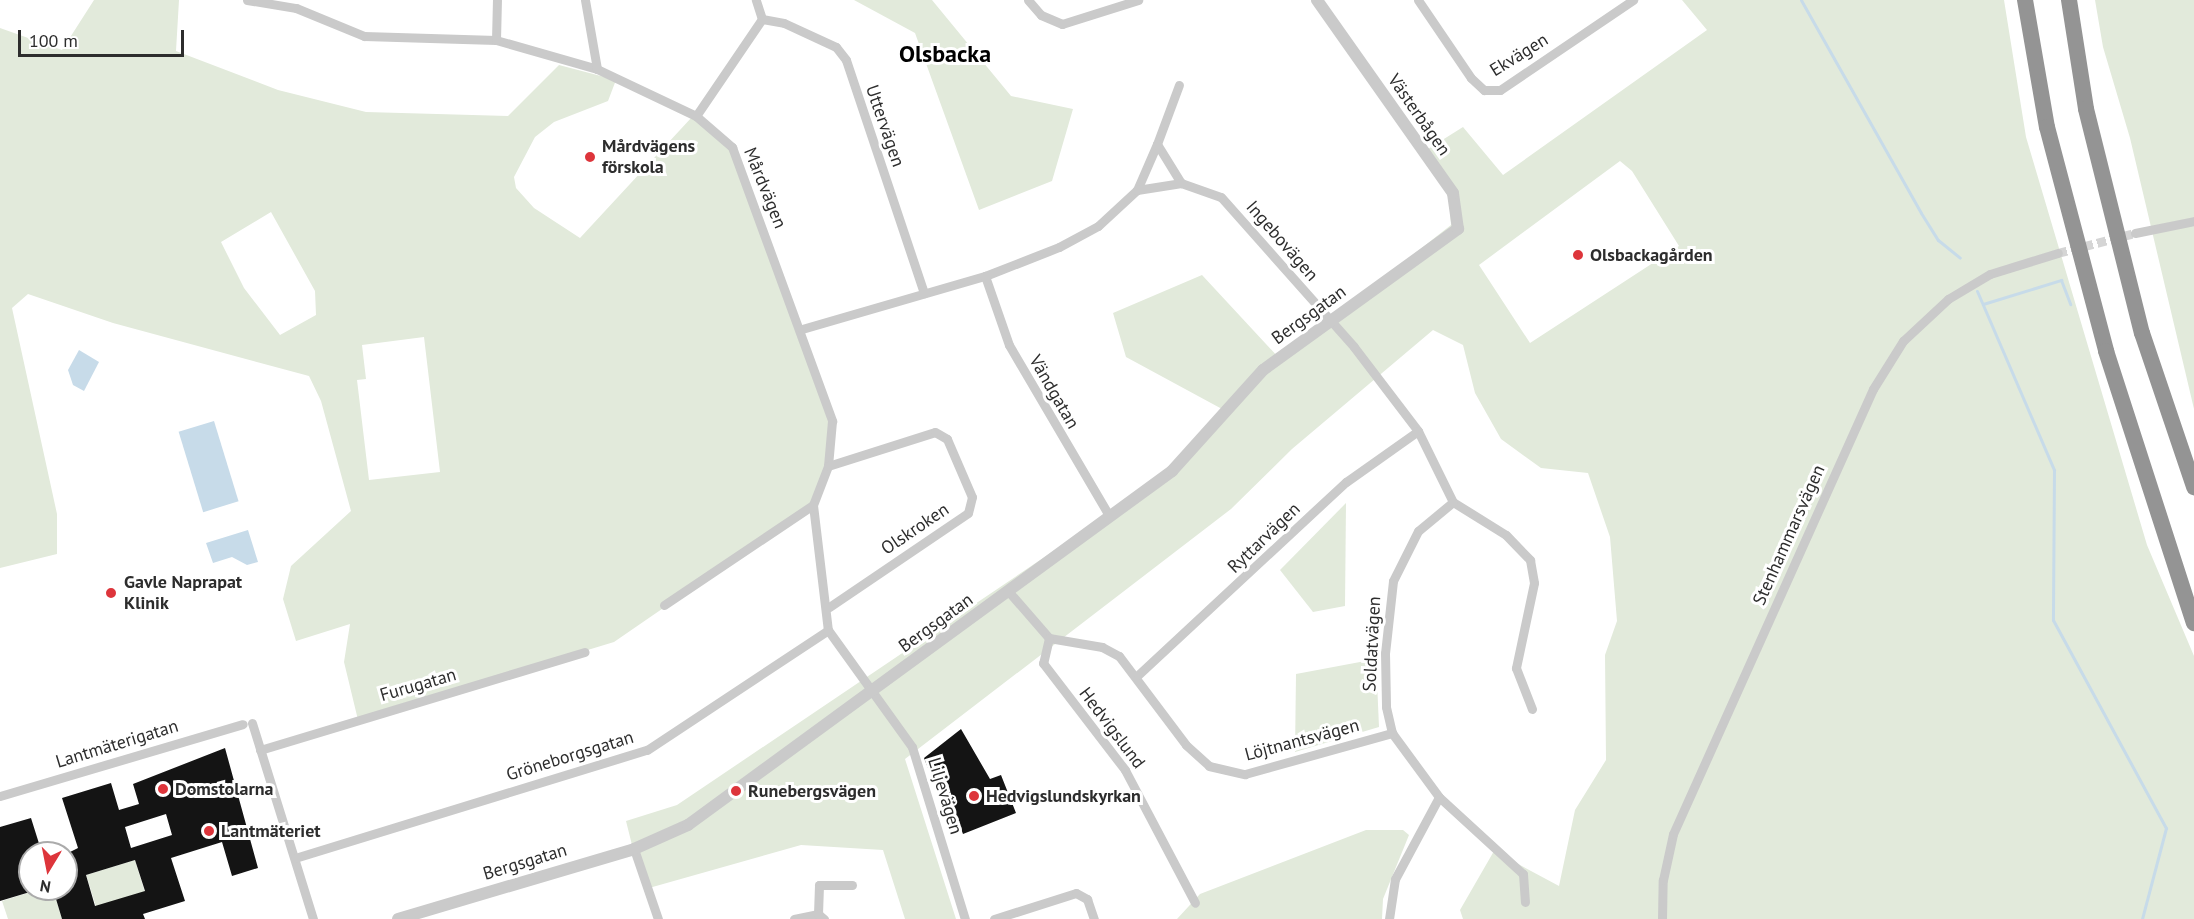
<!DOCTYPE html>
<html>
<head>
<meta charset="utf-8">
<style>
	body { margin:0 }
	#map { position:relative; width:2194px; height:919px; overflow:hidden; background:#fff; font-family:"PT Sans",sans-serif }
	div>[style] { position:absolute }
	.green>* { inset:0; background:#e2eadb; transform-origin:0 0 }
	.water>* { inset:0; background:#c7dbe9; transform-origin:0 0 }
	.stream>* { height:3px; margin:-1.5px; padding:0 1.5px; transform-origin:1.5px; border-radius:1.5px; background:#c7dbe9 }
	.building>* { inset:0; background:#141414 }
	.minor-tunnel>* { height:9px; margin-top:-4.5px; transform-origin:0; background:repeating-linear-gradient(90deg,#d5d5d5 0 9px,transparent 0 13.5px) }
	.minor>* { height:9px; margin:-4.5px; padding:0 4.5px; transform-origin:4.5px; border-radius:4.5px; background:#cacaca }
	.tertiary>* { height:12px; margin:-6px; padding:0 6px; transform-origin:6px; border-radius:6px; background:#cacaca }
	.motorway>* { height:16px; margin:-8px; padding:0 8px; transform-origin:8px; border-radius:8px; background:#949494 }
	.dots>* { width:16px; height:16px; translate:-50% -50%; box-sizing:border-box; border:3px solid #fff; border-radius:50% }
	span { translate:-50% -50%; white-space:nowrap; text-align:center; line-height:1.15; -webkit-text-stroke:6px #fff; paint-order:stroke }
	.street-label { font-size:18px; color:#2d2d2d }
	.poi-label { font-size:18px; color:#2d2d2d; font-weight:700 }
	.left { translate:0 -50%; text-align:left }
	.district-label { font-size:24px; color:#000; font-weight:700 }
	.north { position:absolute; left:18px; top:841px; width:60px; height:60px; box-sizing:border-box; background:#fff; border:2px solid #ababab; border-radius:50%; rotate:190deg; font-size:16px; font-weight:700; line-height:24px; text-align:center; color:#2d2d2d }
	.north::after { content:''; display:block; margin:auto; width:21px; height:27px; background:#dd353b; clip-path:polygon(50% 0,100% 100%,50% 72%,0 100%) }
	.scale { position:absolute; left:18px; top:30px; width:166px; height:27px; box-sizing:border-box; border:3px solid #2d2d2d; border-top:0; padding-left:8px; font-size:18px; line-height:21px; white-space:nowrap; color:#2d2d2d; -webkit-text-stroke:4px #fff; paint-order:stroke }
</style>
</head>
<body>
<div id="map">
	<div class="green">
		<i style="clip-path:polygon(evenodd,94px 0,179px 0,176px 51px,278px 90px,366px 112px,508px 116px,559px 65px,616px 80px,608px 101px,554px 122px,535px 137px,514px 177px,516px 188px,534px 208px,580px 238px,692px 117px,732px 147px,832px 421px,831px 444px,813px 505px,614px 642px,358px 720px,344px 662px,350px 624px,296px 641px,283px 599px,291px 566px,351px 511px,321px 401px,309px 376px,113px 323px,28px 294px,12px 308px,57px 514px,57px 554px,0 568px,0 28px,62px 50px,94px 0,271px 212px,315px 291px,316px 315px,280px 335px,244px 288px,221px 242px,271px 212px,94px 0,424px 337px,440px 472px,369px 480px,357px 380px,366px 379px,362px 345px,424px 337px)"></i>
		<i style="clip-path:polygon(854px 0,932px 0,1011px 96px,1073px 109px,1052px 181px,979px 210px,915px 33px)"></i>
		<i style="clip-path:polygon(evenodd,1682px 0,2004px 0,2026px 137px,2147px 545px,2194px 656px,2194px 919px,1463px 919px,1460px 910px,1494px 851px,1559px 886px,1575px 810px,1606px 760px,1605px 655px,1617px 621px,1610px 537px,1588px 473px,1541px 468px,1501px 439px,1475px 393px,1463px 345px,1433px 330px,1292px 449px,1231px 509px,905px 759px,956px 919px,905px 919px,883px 850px,801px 845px,649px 888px,637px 865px,626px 821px,677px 805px,1172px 471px,1222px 409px,1126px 357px,1113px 313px,1202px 275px,1280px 359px,1451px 225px,1449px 196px,1420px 154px,1463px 127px,1503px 175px,1707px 30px,1682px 0,1620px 161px,1632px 171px,1679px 246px,1530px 343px,1479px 265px,1620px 161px)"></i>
		<i style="clip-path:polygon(2095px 0,2194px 0,2194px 409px,2130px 138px,2103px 47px)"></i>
		<i style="clip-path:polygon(1346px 503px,1345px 606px,1313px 612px,1280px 570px)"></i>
		<i style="clip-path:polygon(1376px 659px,1379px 727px,1295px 752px,1296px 674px)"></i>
		<i style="clip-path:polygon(1366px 830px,1403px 830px,1409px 835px,1383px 899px,1382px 919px,1177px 919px,1200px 894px)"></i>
		<i style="left:135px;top:860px;width:41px;height:51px;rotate:73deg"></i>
		<i style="clip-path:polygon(40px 889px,53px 889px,62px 919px,8px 919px,2px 901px)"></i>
	</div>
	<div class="water">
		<i style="clip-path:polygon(79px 350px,99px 362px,84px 391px,73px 385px,68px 370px)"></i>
		<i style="left:214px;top:421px;width:84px;height:37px;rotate:73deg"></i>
		<i style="clip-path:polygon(248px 530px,258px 562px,247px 565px,232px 557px,213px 563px,206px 543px)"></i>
	</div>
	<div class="stream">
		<i style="left:1801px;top:0;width:244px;rotate:60.6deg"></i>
		<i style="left:1921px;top:213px;width:32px;rotate:58deg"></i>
		<i style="left:1938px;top:240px;width:28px;rotate:39deg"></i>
		<i style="left:1977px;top:291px;width:195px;rotate:66.7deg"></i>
		<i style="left:2054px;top:470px;width:150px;rotate:90.4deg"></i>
		<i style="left:2053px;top:620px;width:237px;rotate:61.5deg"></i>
		<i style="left:2166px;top:828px;width:94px;rotate:104.8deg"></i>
		<i style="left:1983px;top:304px;width:82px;rotate:-17.1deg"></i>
		<i style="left:2061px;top:280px;width:26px;rotate:69deg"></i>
	</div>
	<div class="building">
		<i style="clip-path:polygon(961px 729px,990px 779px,1001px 775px,1016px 813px,963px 834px,957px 818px,948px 819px,924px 758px)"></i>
		<i style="clip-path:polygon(evenodd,225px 748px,258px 868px,232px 876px,222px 842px,171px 858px,185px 901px,143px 914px,145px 919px,62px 919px,53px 889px,66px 889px,66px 854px,78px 848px,62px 798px,111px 783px,119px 810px,139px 804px,133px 784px,225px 748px,166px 814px,172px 835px,131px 848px,125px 827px,166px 814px,225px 748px,135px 860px,145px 891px,95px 906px,86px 875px,135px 860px)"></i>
		<i style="clip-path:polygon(31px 818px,42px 853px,30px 853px,30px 892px,0 901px,0 827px)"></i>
	</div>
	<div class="minor-tunnel">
		<i style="left:2058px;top:253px;width:80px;rotate:-14.6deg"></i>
	</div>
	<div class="minor">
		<i style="left:247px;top:0;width:50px;rotate:9.3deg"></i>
		<i style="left:296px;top:8px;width:74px;rotate:22.4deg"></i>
		<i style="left:364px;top:36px;width:132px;rotate:1.7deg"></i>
		<i style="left:496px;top:40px;width:105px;rotate:16deg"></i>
		<i style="left:597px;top:69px;width:110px;rotate:25.4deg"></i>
		<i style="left:696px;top:116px;width:48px;rotate:40.7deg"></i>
		<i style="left:732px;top:147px;width:292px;rotate:69.9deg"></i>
		<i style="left:832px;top:421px;width:45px;rotate:95.1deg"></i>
		<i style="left:828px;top:466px;width:42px;rotate:111deg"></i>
		<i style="left:813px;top:505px;width:126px;rotate:83.2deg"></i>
		<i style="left:828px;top:630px;width:144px;rotate:54.3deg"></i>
		<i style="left:912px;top:747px;width:180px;rotate:72.9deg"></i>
		<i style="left:585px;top:0;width:70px;rotate:80.1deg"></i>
		<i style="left:1028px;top:0;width:20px;rotate:49deg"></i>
		<i style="left:1041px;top:15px;width:23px;rotate:23deg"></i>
		<i style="left:1062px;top:24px;width:80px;rotate:-17.5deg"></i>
		<i style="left:1418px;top:0;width:94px;rotate:55.8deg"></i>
		<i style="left:1471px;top:78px;width:18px;rotate:43deg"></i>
		<i style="left:1484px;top:90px;width:16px"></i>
		<i style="left:1500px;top:90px;width:161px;rotate:-34.1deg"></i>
		<i style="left:762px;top:19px;width:22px;rotate:10deg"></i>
		<i style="left:784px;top:23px;width:57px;rotate:24.8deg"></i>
		<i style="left:836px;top:47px;width:16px;rotate:52deg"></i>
		<i style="left:846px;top:60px;width:246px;rotate:71.5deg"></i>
		<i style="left:496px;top:40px;width:40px;rotate:-88.6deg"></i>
		<i style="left:696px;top:116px;width:117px;rotate:-55.8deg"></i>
		<i style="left:762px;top:19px;width:20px;rotate:-108deg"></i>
		<i style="left:1157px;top:144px;width:63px;rotate:-69.6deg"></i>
		<i style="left:1137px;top:190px;width:50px;rotate:-66.5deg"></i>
		<i style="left:1157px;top:144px;width:46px;rotate:58.4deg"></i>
		<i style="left:2135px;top:233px;width:60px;rotate:-11.5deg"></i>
		<i style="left:985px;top:276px;width:73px;rotate:70.8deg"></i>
		<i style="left:1009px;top:345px;width:199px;rotate:59.6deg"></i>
		<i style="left:802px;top:329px;width:191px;rotate:-16.2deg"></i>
		<i style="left:985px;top:276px;width:79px;rotate:-21.4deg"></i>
		<i style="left:1059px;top:247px;width:44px;rotate:-28.3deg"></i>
		<i style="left:1098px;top:226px;width:53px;rotate:-42.7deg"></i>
		<i style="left:1137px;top:190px;width:45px;rotate:-9deg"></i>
		<i style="left:1181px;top:183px;width:42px;rotate:19.3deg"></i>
		<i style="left:1221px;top:197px;width:200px;rotate:48.4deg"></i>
		<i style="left:1354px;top:347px;width:106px;rotate:52.7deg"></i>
		<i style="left:1418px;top:431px;width:79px;rotate:63.8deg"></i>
		<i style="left:1453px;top:502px;width:62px;rotate:31.9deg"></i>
		<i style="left:1506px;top:535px;width:35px;rotate:46deg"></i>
		<i style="left:1530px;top:560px;width:23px;rotate:80deg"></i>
		<i style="left:1534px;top:583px;width:87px;rotate:102deg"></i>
		<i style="left:1516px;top:668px;width:44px;rotate:68.7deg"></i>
		<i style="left:828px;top:466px;width:112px;rotate:-17.6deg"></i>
		<i style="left:935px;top:432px;width:14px;rotate:30deg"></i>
		<i style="left:947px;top:439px;width:63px;rotate:66.7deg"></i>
		<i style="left:972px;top:497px;width:16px;rotate:104deg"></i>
		<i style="left:968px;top:513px;width:168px;rotate:145.9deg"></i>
		<i style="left:1453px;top:502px;width:45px;rotate:140.4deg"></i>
		<i style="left:1418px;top:531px;width:56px;rotate:116.6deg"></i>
		<i style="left:1393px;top:581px;width:72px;rotate:96.3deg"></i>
		<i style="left:1385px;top:653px;width:54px;rotate:88.9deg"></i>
		<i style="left:1386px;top:707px;width:27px;rotate:77deg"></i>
		<i style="left:1392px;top:733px;width:79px;rotate:53.7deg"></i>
		<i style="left:1439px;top:797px;width:114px;rotate:42.5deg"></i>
		<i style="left:1523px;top:874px;width:28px;rotate:86deg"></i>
		<i style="left:1009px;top:592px;width:61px;rotate:49deg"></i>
		<i style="left:1049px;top:638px;width:54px;rotate:9.6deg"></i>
		<i style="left:1102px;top:647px;width:19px;rotate:28deg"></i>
		<i style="left:1119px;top:656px;width:111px;rotate:53deg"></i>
		<i style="left:1186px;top:745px;width:31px;rotate:42deg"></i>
		<i style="left:1209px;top:766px;width:37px;rotate:13deg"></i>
		<i style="left:1245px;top:774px;width:153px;rotate:-15.6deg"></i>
		<i style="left:664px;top:605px;width:179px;rotate:-33.9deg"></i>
		<i style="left:1049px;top:638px;width:26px;rotate:103deg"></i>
		<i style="left:1043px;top:663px;width:135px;rotate:52.5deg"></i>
		<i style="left:1125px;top:770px;width:150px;rotate:62.2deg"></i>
		<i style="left:1138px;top:675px;width:284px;rotate:-42.9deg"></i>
		<i style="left:1346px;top:482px;width:88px;rotate:-35.3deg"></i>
		<i style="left:252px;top:723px;width:205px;rotate:72.7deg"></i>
		<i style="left:260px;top:750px;width:339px;rotate:-16.8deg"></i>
		<i style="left:0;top:796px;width:253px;rotate:-16.5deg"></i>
		<i style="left:634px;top:849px;width:74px;rotate:71.1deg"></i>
		<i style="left:295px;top:858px;width:368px;rotate:-17.1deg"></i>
		<i style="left:647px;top:750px;width:217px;rotate:-33.5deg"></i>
		<i style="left:818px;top:914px;width:29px;rotate:-88deg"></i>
		<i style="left:819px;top:885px;width:33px"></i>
		<i style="left:794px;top:919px;width:25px;rotate:-12deg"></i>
		<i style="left:818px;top:914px;width:8px;rotate:40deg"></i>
		<i style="left:994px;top:919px;width:86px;rotate:-17.6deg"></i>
		<i style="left:1076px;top:893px;width:13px;rotate:29deg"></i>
		<i style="left:1087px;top:899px;width:21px;rotate:71deg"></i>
		<i style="left:1389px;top:919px;width:40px;rotate:-81.5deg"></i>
		<i style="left:1395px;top:879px;width:93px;rotate:-61.8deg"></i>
		<i style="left:1662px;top:919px;width:39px;rotate:-89deg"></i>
		<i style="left:1663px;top:880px;width:47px;rotate:-77.7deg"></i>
		<i style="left:1673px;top:834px;width:488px;rotate:-65.8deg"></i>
		<i style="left:1873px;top:389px;width:57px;rotate:-58deg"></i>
		<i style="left:1903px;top:341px;width:62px;rotate:-43deg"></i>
		<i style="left:1948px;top:299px;width:49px;rotate:-30.8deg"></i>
		<i style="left:1990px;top:274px;width:71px;rotate:-17.2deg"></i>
	</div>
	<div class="tertiary">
		<i style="left:398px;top:919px;width:246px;rotate:-16.5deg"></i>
		<i style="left:634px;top:849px;width:59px;rotate:-24deg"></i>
		<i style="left:688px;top:825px;width:600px;rotate:-36.18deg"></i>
		<i style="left:1172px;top:471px;width:136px;rotate:-48deg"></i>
		<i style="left:1263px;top:370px;width:241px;rotate:-35.9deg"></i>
		<i style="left:1458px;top:229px;width:36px;rotate:-98deg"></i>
		<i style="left:1453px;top:193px;width:236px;rotate:-125.2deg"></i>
	</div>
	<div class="motorway">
		<i style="left:2025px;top:0;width:129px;rotate:80.2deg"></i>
		<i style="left:2047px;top:127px;width:232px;rotate:75.2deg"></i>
		<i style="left:2106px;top:351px;width:286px;rotate:72.1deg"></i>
		<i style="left:2069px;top:0;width:110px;rotate:81.1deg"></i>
		<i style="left:2086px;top:109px;width:231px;rotate:76deg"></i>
		<i style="left:2142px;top:333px;width:163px;rotate:71.3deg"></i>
	</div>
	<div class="dots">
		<i style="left:590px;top:157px;background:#dd353b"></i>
		<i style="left:1578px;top:255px;background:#dd353b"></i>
		<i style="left:111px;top:593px;background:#dd353b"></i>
		<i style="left:163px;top:789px;background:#dd353b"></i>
		<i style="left:736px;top:791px;background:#dd353b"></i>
		<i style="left:974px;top:796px;background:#dd353b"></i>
		<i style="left:209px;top:831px;background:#dd353b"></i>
	</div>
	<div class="street-label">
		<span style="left:1519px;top:55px;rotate:-32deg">Ekvägen</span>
		<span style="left:1419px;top:115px;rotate:55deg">Västerbågen</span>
		<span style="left:885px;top:126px;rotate:71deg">Uttervägen</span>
		<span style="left:765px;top:188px;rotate:68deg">Mårdvägen</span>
		<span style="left:1282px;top:241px;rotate:49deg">Ingebovägen</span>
		<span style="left:1309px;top:315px;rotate:-36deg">Bergsgatan</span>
		<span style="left:1054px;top:392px;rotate:60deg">Vändgatan</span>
		<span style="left:915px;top:529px;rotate:-34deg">Olskroken</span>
		<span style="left:1789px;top:535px;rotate:-66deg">Stenhammarsvägen</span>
		<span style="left:1264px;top:538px;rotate:-44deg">Ryttarvägen</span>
		<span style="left:936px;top:623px;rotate:-36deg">Bergsgatan</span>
		<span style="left:1372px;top:644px;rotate:-87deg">Soldatvägen</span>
		<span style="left:418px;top:685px;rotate:-16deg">Furugatan</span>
		<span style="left:1112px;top:728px;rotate:53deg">Hedvigslund</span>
		<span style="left:1302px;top:740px;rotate:-15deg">Löjtnantsvägen</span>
		<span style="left:117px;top:744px;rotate:-17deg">Lantmäterigatan</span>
		<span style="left:570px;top:756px;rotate:-17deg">Gröneborgsgatan</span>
		<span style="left:945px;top:796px;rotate:73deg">Liljevägen</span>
		<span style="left:525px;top:862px;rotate:-17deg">Bergsgatan</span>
	</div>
	<div class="poi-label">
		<span class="left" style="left:602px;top:157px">Mårdvägens<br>förskola</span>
		<span class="left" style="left:1590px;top:255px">Olsbackagården</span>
		<span class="left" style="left:124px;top:593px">Gavle Naprapat<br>Klinik</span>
		<span class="left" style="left:175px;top:789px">Domstolarna</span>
		<span class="left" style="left:748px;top:791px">Runebergsvägen</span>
		<span class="left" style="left:986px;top:796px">Hedvigslundskyrkan</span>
		<span class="left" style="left:221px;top:831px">Lantmäteriet</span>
	</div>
	<div class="district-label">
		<span style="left:945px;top:54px">Olsbacka</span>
	</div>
	<div class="north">N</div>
	<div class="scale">100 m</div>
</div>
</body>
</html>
